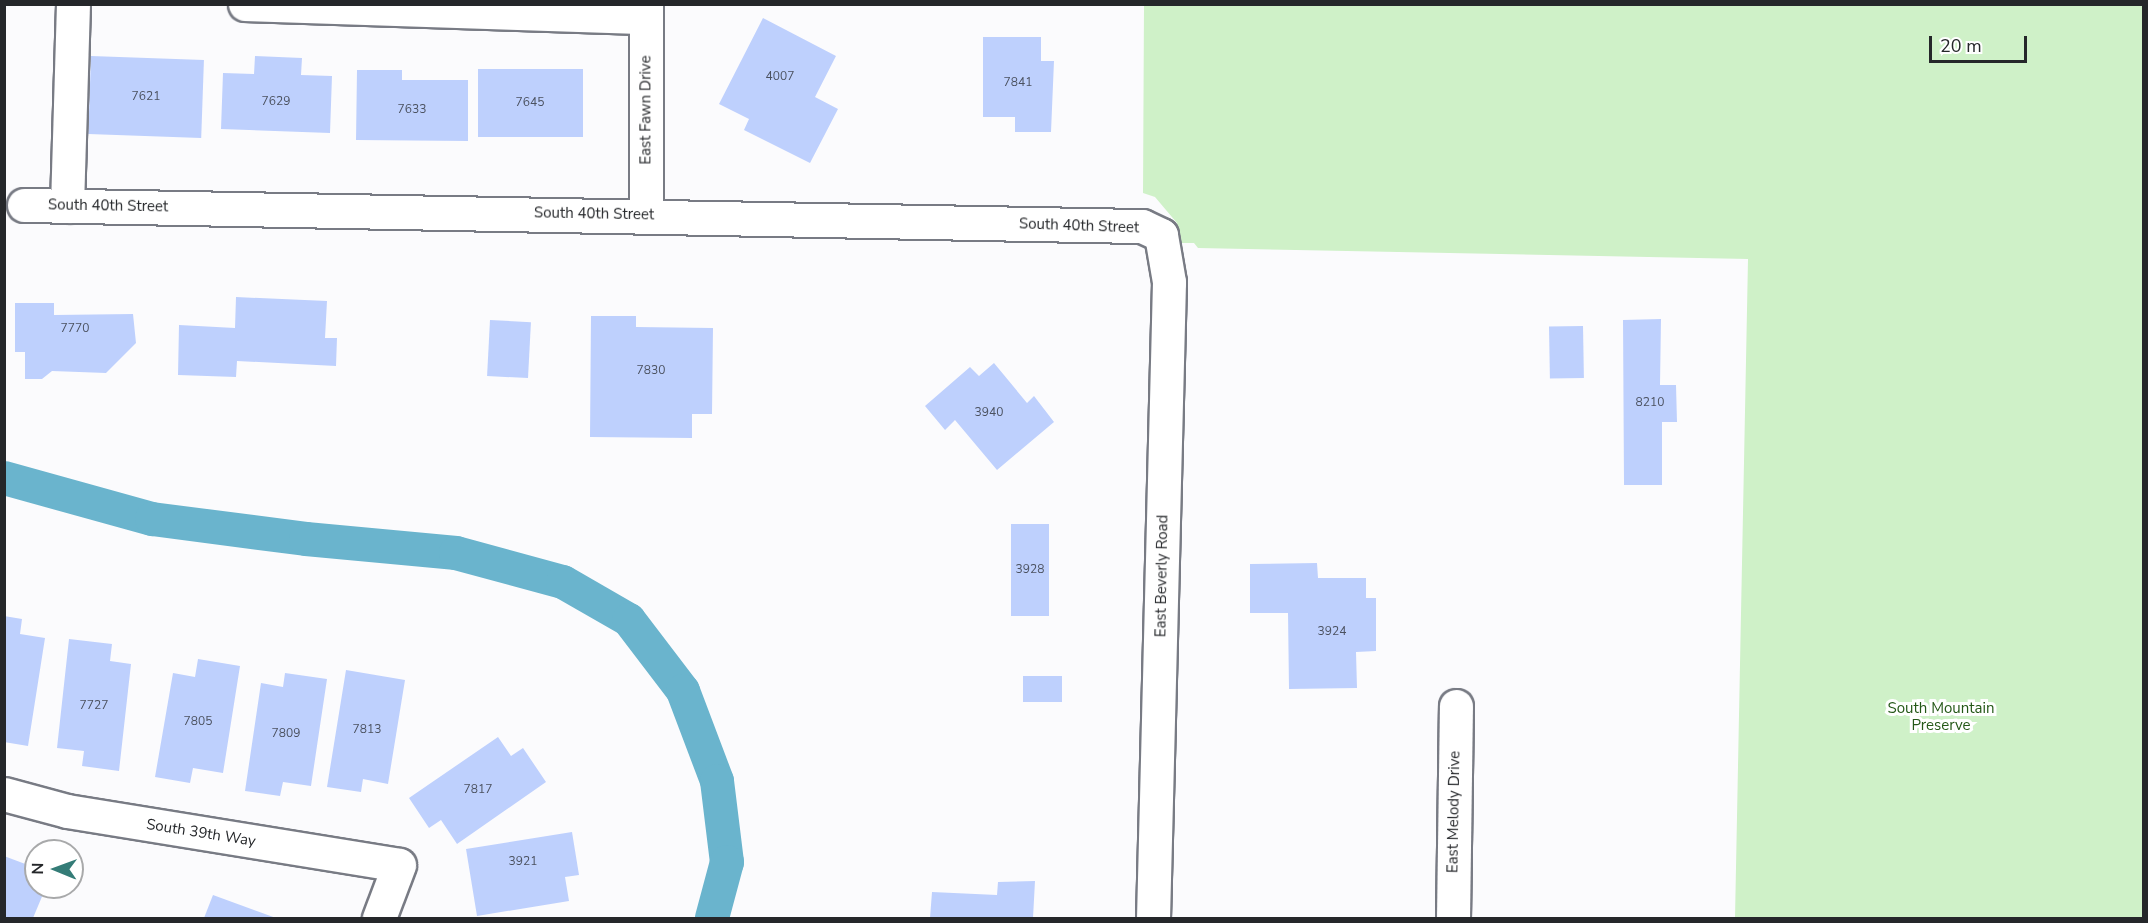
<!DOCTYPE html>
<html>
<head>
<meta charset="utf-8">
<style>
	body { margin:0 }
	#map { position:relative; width:2148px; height:923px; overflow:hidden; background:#fbfbfd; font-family:"Nunito Sans",sans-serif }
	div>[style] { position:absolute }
	.green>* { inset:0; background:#cff1c8 }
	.canal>* { height:34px; margin:-17px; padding:0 17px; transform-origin:17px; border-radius:17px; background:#6ab4cd }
	.building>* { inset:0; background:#bed0fd; transform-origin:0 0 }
	.roads { filter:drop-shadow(2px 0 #787b84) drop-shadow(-2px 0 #787b84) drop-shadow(0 2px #787b84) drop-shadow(0 -2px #787b84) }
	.minor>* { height:33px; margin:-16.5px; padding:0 16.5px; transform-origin:16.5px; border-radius:16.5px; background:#fff }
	span { translate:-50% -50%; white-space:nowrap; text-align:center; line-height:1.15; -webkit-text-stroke:6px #fff; paint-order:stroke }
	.number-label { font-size:12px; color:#4b515f }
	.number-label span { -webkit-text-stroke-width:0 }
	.street-label { font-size:15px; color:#25272a }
	.park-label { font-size:15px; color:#245817 }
	.frame { position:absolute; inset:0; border:6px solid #25272a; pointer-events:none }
	.north { position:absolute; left:24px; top:839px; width:60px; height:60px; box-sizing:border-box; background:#fff; border:2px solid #a8a9aa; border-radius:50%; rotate:271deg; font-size:16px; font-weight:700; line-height:24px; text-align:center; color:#25272a }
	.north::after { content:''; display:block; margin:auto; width:21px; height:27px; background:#347c77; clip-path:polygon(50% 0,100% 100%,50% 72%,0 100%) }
	.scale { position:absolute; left:1929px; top:36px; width:98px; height:27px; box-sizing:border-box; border:3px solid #25272a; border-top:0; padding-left:8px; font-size:18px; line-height:21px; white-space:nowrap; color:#25272a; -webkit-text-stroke:4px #fff; paint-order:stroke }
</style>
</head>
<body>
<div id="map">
	<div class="green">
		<i style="clip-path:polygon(1144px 5px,2143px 5px,2143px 918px,1735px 918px,1748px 259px,1198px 248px,1194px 243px,1177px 243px,1177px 223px,1155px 197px,1143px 193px)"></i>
	</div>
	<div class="canal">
		<i style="left:4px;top:478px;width:154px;rotate:15.5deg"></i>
		<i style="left:152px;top:519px;width:155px;rotate:7.4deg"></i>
		<i style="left:306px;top:539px;width:151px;rotate:5.3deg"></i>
		<i style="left:456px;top:553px;width:111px;rotate:15.2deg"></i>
		<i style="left:563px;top:582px;width:76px;rotate:29.9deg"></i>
		<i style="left:629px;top:620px;width:89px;rotate:52.7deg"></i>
		<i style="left:683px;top:691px;width:96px;rotate:69.3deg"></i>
		<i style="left:717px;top:781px;width:82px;rotate:83deg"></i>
		<i style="left:727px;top:862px;width:58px;rotate:105deg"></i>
	</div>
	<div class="building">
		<i style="clip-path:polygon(763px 18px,836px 56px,815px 97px,838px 109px,810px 163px,744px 130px,749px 119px,719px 104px)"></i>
		<i style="clip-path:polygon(983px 37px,1041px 37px,1041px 61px,1054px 61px,1051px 132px,1015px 132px,1015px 117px,983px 117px)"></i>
		<i style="left:91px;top:56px;width:113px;height:78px;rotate:2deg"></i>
		<i style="clip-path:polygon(255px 56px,302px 58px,301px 75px,332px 76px,330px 133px,221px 129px,223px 73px,254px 74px)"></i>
		<i style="left:583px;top:69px;width:68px;height:105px;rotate:90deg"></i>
		<i style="clip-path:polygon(357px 70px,402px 70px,402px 80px,468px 80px,468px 141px,356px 140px)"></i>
		<i style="clip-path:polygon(236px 297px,327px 301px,325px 338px,337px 338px,336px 366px,237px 361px,236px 377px,178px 375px,179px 325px,235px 328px)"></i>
		<i style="clip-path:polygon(15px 303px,54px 303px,54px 315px,133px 314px,136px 343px,106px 373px,52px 371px,42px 379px,25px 379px,25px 352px,15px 352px)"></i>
		<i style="clip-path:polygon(591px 316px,636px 316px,636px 327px,713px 328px,712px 414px,692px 414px,692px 438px,590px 437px)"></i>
		<i style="clip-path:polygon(1661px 319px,1660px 385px,1676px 385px,1677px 422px,1662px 422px,1662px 485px,1624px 485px,1623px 320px)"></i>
		<i style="left:490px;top:320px;width:41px;height:56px;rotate:3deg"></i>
		<i style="left:1583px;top:326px;width:52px;height:34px;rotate:89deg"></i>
		<i style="clip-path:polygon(994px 363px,1027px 403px,1034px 396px,1054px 422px,997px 470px,955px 420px,945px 430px,925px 406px,970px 367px,979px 376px)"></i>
		<i style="left:1049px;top:524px;width:92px;height:38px;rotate:90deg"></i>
		<i style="clip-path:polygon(1317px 563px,1318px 578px,1366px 578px,1366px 598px,1376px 598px,1376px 651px,1356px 652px,1357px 688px,1289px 689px,1288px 613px,1250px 613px,1250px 564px)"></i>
		<i style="clip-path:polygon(4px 616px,22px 619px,20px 634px,45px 638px,28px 746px,4px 742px)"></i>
		<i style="clip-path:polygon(69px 639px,112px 644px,110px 661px,131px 664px,119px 771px,82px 766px,84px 751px,57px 748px)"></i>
		<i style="clip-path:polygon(198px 659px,240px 666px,223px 773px,193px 768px,190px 783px,155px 777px,173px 673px,195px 677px)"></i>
		<i style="clip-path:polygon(346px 670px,405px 680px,388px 784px,363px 779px,361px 792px,327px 787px)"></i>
		<i style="clip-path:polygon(285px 673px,327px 679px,311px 786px,283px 782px,280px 796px,245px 791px,261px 683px,283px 687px)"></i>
		<i style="left:1023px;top:676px;width:39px;height:26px"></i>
		<i style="clip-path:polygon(498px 737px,511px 756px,523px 748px,546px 782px,457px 844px,441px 820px,429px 828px,409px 798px)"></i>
		<i style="clip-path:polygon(572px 832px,579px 875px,565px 877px,569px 901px,477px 916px,466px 849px)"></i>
		<i style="clip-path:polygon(4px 856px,36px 868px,36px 887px,46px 887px,33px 918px,4px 917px)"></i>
		<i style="clip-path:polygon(1035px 881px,1033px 918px,930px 918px,932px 892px,997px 895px,998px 882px)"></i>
		<i style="clip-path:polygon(213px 895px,276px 918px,204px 918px)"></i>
	</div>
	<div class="roads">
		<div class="minor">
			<i style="left:245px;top:4px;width:401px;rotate:1.9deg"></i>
			<i style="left:24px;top:205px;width:1118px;rotate:1.08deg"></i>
			<i style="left:1142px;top:226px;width:21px;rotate:25deg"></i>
			<i style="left:1161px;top:235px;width:48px;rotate:80.3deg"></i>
			<i style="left:1169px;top:282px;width:636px;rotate:91.44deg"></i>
			<i style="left:67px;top:206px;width:202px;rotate:-88.3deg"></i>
			<i style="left:646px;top:215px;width:211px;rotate:-90deg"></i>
			<i style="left:4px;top:794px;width:65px;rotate:15.1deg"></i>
			<i style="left:67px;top:811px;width:336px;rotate:9.2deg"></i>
			<i style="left:399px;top:865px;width:57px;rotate:110.7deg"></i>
			<i style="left:1453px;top:918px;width:212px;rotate:-89.2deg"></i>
		</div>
	</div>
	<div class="number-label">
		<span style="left:780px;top:77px">4007</span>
		<span style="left:1018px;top:83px">7841</span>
		<span style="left:146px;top:97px">7621</span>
		<span style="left:276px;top:102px">7629</span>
		<span style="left:530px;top:103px">7645</span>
		<span style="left:412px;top:110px">7633</span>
		<span style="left:75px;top:329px">7770</span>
		<span style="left:651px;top:371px">7830</span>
		<span style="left:1650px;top:403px">8210</span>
		<span style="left:989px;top:413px">3940</span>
		<span style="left:1030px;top:570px">3928</span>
		<span style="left:1332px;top:632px">3924</span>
		<span style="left:94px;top:706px">7727</span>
		<span style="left:198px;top:722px">7805</span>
		<span style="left:367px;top:730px">7813</span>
		<span style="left:286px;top:734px">7809</span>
		<span style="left:478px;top:790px">7817</span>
		<span style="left:523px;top:862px">3921</span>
	</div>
	<div class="street-label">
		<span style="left:646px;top:110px;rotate:-90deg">East Fawn Drive</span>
		<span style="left:108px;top:206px;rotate:1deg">South 40th Street</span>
		<span style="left:594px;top:214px;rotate:1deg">South 40th Street</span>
		<span style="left:1079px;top:226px;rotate:2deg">South 40th Street</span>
		<span style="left:1162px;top:576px;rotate:-89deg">East Beverly Road</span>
		<span style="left:1454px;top:812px;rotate:-89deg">East Melody Drive</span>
		<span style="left:201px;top:833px;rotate:9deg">South 39th Way</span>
	</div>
	<div class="park-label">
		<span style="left:1941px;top:717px">South Mountain<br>Preserve</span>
	</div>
	<div class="frame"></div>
	<div class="north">N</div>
	<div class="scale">20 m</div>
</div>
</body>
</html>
